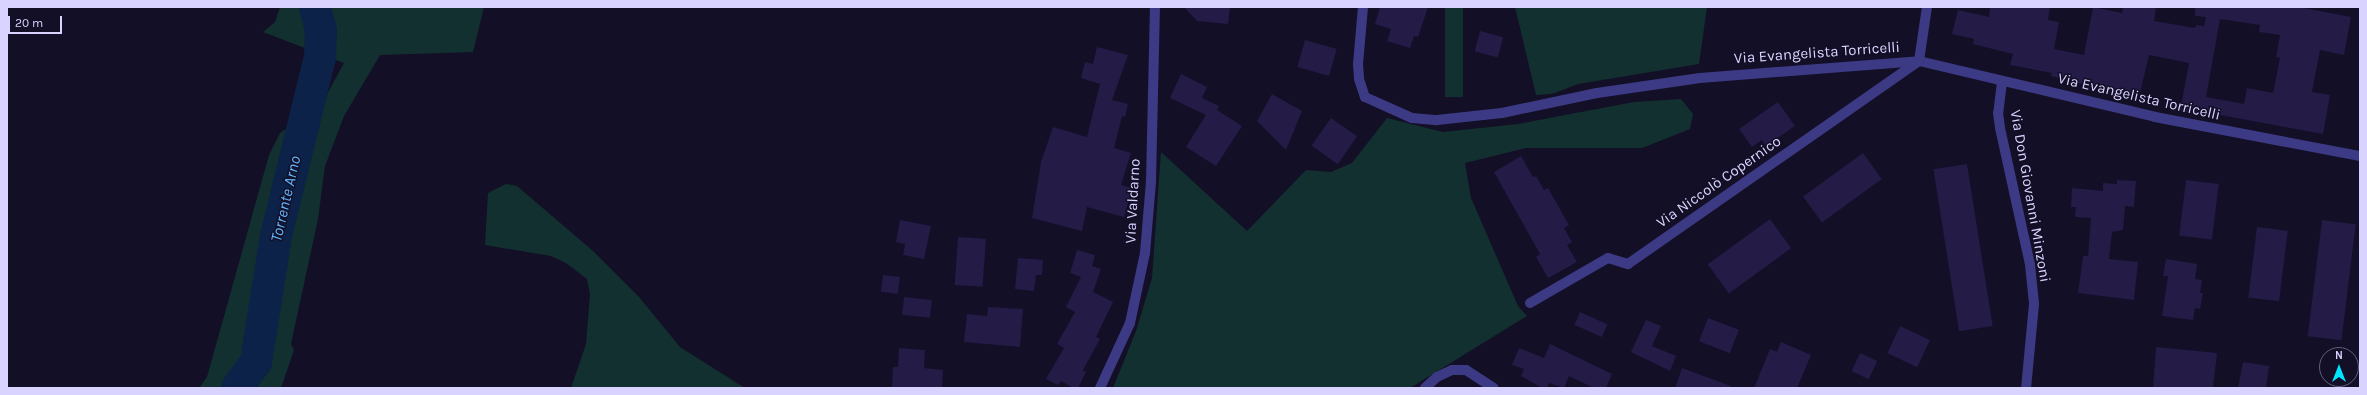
<!DOCTYPE html>
<html>
<head>
<meta charset="utf-8">
<style>
	body { margin:0 }
	#map { position:relative; width:2367px; height:395px; overflow:hidden; background:#130f26; font-family:Karla,sans-serif }
	div>[style] { position:absolute }
	.green>* { inset:0; background:#12302f; transform-origin:0 0 }
	.river>* { height:32px; margin:-16px; padding:0 16px; transform-origin:16px; border-radius:16px; background:#0c2248 }
	.building>* { inset:0; background:#241b47; transform-origin:0 0 }
	.street>* { height:10px; margin:-5px; padding:0 5px; transform-origin:5px; border-radius:5px; background:#3d3a85 }
	span { translate:-50% -50%; white-space:nowrap; text-align:center; line-height:1.15; -webkit-text-stroke:3px #130f26; paint-order:stroke }
	.street-label { font-size:15px; color:#d9d4ff }
	.water-label { font-size:16px; color:#62b6ff; font-style:italic }
	.frame { position:absolute; inset:0; border:8px solid #d9d4ff; pointer-events:none }
	.north { position:absolute; left:2319px; top:347px; width:40px; height:40px; box-sizing:border-box; background:#130f26; border:1px solid #625e7d; border-radius:50%; rotate:0deg; font-size:11px; font-weight:700; line-height:16px; text-align:center; color:#d9d4ff }
	.north::after { content:''; display:block; margin:auto; width:14px; height:18px; background:#00e5ff; clip-path:polygon(50% 0,100% 100%,50% 72%,0 100%) }
	.scale { position:absolute; left:8px; top:16px; width:54px; height:18px; box-sizing:border-box; border:2px solid #d9d4ff; border-top:0; padding-left:5px; font-size:12px; line-height:14px; white-space:nowrap; color:#d9d4ff; -webkit-text-stroke:3px #130f26; paint-order:stroke }
</style>
</head>
<body>
<div id="map">
	<div class="green">
		<i style="clip-path:polygon(280px 7px,484px 7px,473px 52px,380px 55px,344px 116px,325px 166px,318px 219px,291px 344px,294px 350px,281px 388px,199px 388px,207px 377px,269px 155px,280px 133px,321px 105px,344px 63px,263px 32px,275px 22px)"></i>
		<i style="left:1445px;top:7px;width:18px;height:90px"></i>
		<i style="clip-path:polygon(1515px 7px,1707px 7px,1699px 64px,1578px 84px,1552px 94px,1536px 95px)"></i>
		<i style="clip-path:polygon(1681px 99px,1693px 114px,1690px 129px,1642px 148px,1526px 148px,1465px 163px,1471px 198px,1518px 306px,1527px 316px,1410px 388px,1113px 388px,1136px 331px,1152px 278px,1161px 152px,1247px 231px,1306px 170px,1331px 172px,1352px 163px,1387px 118px,1443px 132px,1518px 124px,1634px 102px)"></i>
		<i style="clip-path:polygon(506px 184px,517px 186px,593px 251px,639px 297px,680px 347px,745px 388px,571px 388px,586px 344px,590px 294px,587px 279px,566px 263px,551px 256px,485px 245px,488px 193px)"></i>
	</div>
	<div class="river">
		<i style="left:237px;top:388px;width:32px;rotate:-54deg"></i>
		<i style="left:256px;top:362px;width:128px;rotate:-81deg"></i>
		<i style="left:276px;top:236px;width:184px;rotate:-76.2deg"></i>
		<i style="left:320px;top:57px;width:26px;rotate:-88deg"></i>
		<i style="left:321px;top:31px;width:25px;rotate:-104deg"></i>
	</div>
	<div class="building">
		<i style="clip-path:polygon(1184px 7px,1230px 7px,1228px 24px,1197px 21px)"></i>
		<i style="clip-path:polygon(1380px 7px,1428px 7px,1418px 37px,1414px 36px,1410px 48px,1387px 41px,1391px 29px,1375px 24px)"></i>
		<i style="clip-path:polygon(evenodd,1990px 7px,2050px 7px,2048px 20px,2059px 22px,2054px 49px,2084px 55px,2093px 7px,2122px 13px,2123px 7px,2156px 7px,2154px 21px,2195px 28px,2196px 25px,2204px 26px,2206px 17px,2195px 16px,2195px 7px,2299px 7px,2351px 17px,2344px 55px,2320px 50px,2312px 92px,2330px 95px,2323px 134px,2204px 112px,2203px 116px,2180px 111px,2189px 63px,2149px 55px,2140px 93px,2134px 92px,2133px 96px,2051px 76px,2052px 73px,2010px 65px,2013px 54px,1973px 44px,1974px 39px,1952px 34px,1958px 10px,1989px 17px,1990px 7px,2220px 19px,2260px 25px,2259px 32px,2280px 35px,2276px 57px,2280px 58px,2273px 93px,2247px 88px,2244px 104px,2206px 97px,2220px 19px)"></i>
		<i style="left:1480px;top:31px;width:24px;height:21px;rotate:15deg"></i>
		<i style="left:1305px;top:40px;width:33px;height:28px;rotate:16deg"></i>
		<i style="clip-path:polygon(1097px 47px,1128px 55px,1112px 100px,1128px 104px,1125px 117px,1122px 116px,1114px 148px,1131px 153px,1121px 185px,1132px 188px,1124px 217px,1087px 207px,1082px 231px,1032px 218px,1041px 162px,1053px 127px,1087px 137px,1100px 84px,1081px 78px,1085px 62px,1093px 64px)"></i>
		<i style="clip-path:polygon(1181px 74px,1207px 87px,1202px 98px,1219px 106px,1217px 110px,1242px 126px,1216px 166px,1186px 147px,1206px 115px,1170px 98px)"></i>
		<i style="clip-path:polygon(1272px 94px,1302px 111px,1286px 150px,1257px 121px)"></i>
		<i style="clip-path:polygon(1778px 102px,1795px 126px,1766px 146px,1762px 140px,1752px 147px,1739px 129px)"></i>
		<i style="left:1331px;top:118px;width:32px;height:34px;rotate:35deg"></i>
		<i style="left:1863px;top:153px;width:32px;height:74px;rotate:54deg"></i>
		<i style="clip-path:polygon(1521px 156px,1533px 177px,1536px 176px,1544px 190px,1548px 188px,1569px 225px,1564px 228px,1572px 242px,1567px 245px,1577px 262px,1548px 278px,1536px 257px,1540px 254px,1494px 172px)"></i>
		<i style="left:1967px;top:164px;width:164px;height:34px;rotate:81deg"></i>
		<i style="clip-path:polygon(2117px 180px,2136px 181px,2134px 207px,2125px 206px,2123px 230px,2112px 232px,2109px 259px,2138px 262px,2134px 300px,2078px 293px,2083px 256px,2088px 256px,2091px 218px,2075px 217px,2076px 207px,2071px 207px,2072px 188px,2103px 191px,2103px 183px,2117px 184px)"></i>
		<i style="left:2186px;top:180px;width:33px;height:56px;rotate:7deg"></i>
		<i style="left:1770px;top:219px;width:36px;height:77px;rotate:54deg"></i>
		<i style="clip-path:polygon(900px 220px,931px 226px,924px 259px,903px 255px,905px 244px,896px 242px)"></i>
		<i style="left:2322px;top:220px;width:34px;height:117px;rotate:7deg"></i>
		<i style="left:2257px;top:227px;width:31px;height:71px;rotate:7deg"></i>
		<i style="left:958px;top:237px;width:28px;height:48px;rotate:4deg"></i>
		<i style="clip-path:polygon(1077px 250px,1095px 255px,1092px 266px,1101px 269px,1093px 292px,1113px 302px,1096px 337px,1100px 339px,1083px 370px,1086px 372px,1078px 388px,1073px 388px,1061px 381px,1058px 385px,1046px 379px,1064px 348px,1057px 344px,1075px 312px,1066px 307px,1081px 277px,1070px 273px)"></i>
		<i style="clip-path:polygon(1018px 258px,1043px 260px,1042px 275px,1036px 275px,1034px 291px,1015px 289px)"></i>
		<i style="clip-path:polygon(2166px 259px,2197px 264px,2195px 279px,2202px 280px,2200px 293px,2203px 293px,2200px 309px,2195px 308px,2193px 320px,2162px 316px,2168px 276px,2163px 276px)"></i>
		<i style="left:883px;top:275px;width:17px;height:17px;rotate:7deg"></i>
		<i style="left:904px;top:297px;width:28px;height:18px;rotate:6deg"></i>
		<i style="clip-path:polygon(988px 307px,1023px 309px,1020px 347px,964px 342px,967px 314px,987px 316px)"></i>
		<i style="left:1580px;top:312px;width:30px;height:14px;rotate:24deg"></i>
		<i style="left:1708px;top:318px;width:33px;height:25px;rotate:21deg"></i>
		<i style="clip-path:polygon(1646px 320px,1661px 326px,1652px 346px,1676px 356px,1670px 371px,1631px 352px)"></i>
		<i style="left:1900px;top:326px;width:33px;height:30px;rotate:25deg"></i>
		<i style="clip-path:polygon(1781px 342px,1811px 355px,1797px 388px,1754px 388px,1770px 349px,1777px 352px)"></i>
		<i style="clip-path:polygon(1550px 344px,1612px 374px,1606px 388px,1594px 388px,1569px 376px,1564px 388px,1549px 383px,1547px 388px,1542px 388px,1521px 376px,1524px 369px,1512px 365px,1519px 348px,1544px 358px)"></i>
		<i style="clip-path:polygon(2156px 347px,2217px 353px,2213px 388px,2153px 388px)"></i>
		<i style="clip-path:polygon(899px 348px,925px 350px,924px 368px,943px 370px,942px 388px,892px 387px,893px 367px,898px 367px)"></i>
		<i style="left:1860px;top:353px;width:19px;height:20px;rotate:25deg"></i>
		<i style="clip-path:polygon(2243px 362px,2269px 366px,2266px 388px,2238px 388px)"></i>
		<i style="clip-path:polygon(1682px 368px,1731px 386px,1730px 388px,1675px 388px)"></i>
	</div>
	<div class="street">
		<i style="left:1363px;top:7px;width:57px;rotate:95deg"></i>
		<i style="left:1358px;top:64px;width:15px;rotate:86deg"></i>
		<i style="left:1359px;top:79px;width:19px;rotate:72deg"></i>
		<i style="left:1365px;top:97px;width:51px;rotate:24.1deg"></i>
		<i style="left:1412px;top:118px;width:25px;rotate:5deg"></i>
		<i style="left:1437px;top:120px;width:65px;rotate:-6.1deg"></i>
		<i style="left:1502px;top:113px;width:97px;rotate:-11.9deg"></i>
		<i style="left:1597px;top:93px;width:104px;rotate:-8.3deg"></i>
		<i style="left:1700px;top:78px;width:220px;rotate:-4.4deg"></i>
		<i style="left:1919px;top:61px;width:243px;rotate:13.3deg"></i>
		<i style="left:2155px;top:117px;width:209px;rotate:10.8deg"></i>
		<i style="left:1919px;top:61px;width:55px;rotate:-81.6deg"></i>
		<i style="left:2002px;top:82px;width:31px;rotate:97deg"></i>
		<i style="left:1998px;top:113px;width:15px;rotate:82deg"></i>
		<i style="left:2000px;top:128px;width:140px;rotate:77.6deg"></i>
		<i style="left:2030px;top:265px;width:39px;rotate:84deg"></i>
		<i style="left:2034px;top:304px;width:84px;rotate:95.4deg"></i>
		<i style="left:1530px;top:303px;width:90px;rotate:-30deg"></i>
		<i style="left:1608px;top:258px;width:21px;rotate:17deg"></i>
		<i style="left:1628px;top:264px;width:355px;rotate:-34.9deg"></i>
		<i style="left:1100px;top:388px;width:72px;rotate:-65.2deg"></i>
		<i style="left:1130px;top:323px;width:72px;rotate:-77.9deg"></i>
		<i style="left:1145px;top:253px;width:72px;rotate:-85.2deg"></i>
		<i style="left:1151px;top:181px;width:174px;rotate:-88.7deg"></i>
		<i style="left:1425px;top:388px;width:16px;rotate:-43deg"></i>
		<i style="left:1437px;top:377px;width:17px;rotate:-25deg"></i>
		<i style="left:1452px;top:370px;width:14px"></i>
		<i style="left:1466px;top:370px;width:33px;rotate:33deg"></i>
	</div>
	<div class="street-label">
		<span style="left:1817px;top:53px;rotate:-4deg">Via Evangelista Torricelli</span>
		<span style="left:2139px;top:97px;rotate:13deg">Via Evangelista Torricelli</span>
		<span style="left:1719px;top:182px;rotate:-35deg">Via Niccolò Copernico</span>
		<span style="left:2030px;top:196px;rotate:80deg">Via Don Giovanni Minzoni</span>
		<span style="left:1133px;top:201px;rotate:-87deg">Via Valdarno</span>
	</div>
	<div class="water-label">
		<span style="left:286px;top:199px;rotate:-77deg">Torrente Arno</span>
	</div>
	<div class="frame"></div>
	<div class="north">N</div>
	<div class="scale">20 m</div>
</div>
</body>
</html>
